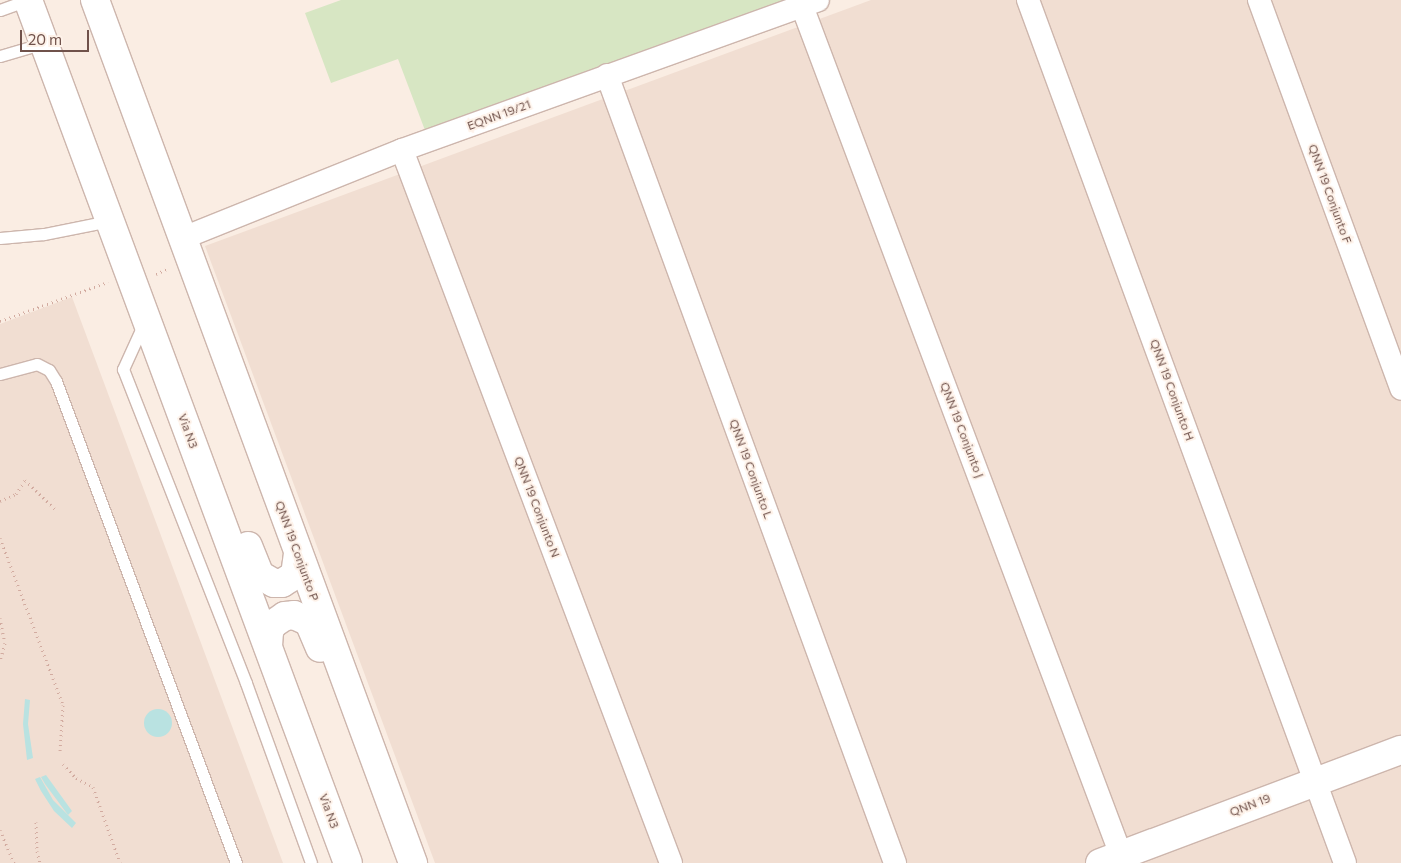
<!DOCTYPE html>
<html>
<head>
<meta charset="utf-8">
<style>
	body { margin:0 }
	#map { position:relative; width:1401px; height:863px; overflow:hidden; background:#faede3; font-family:Commissioner,sans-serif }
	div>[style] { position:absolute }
	.residential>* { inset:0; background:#f1ded2 }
	.green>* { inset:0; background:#d7e6c3 }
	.water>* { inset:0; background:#b9e2e1 }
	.round { border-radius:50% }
	.path>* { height:3px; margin-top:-1.5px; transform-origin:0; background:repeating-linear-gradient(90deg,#d2aba0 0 1px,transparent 0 5px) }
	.roads { filter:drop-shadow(1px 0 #cdb6ad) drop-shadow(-1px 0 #cdb6ad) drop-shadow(0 1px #cdb6ad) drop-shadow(0 -1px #cdb6ad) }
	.lane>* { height:11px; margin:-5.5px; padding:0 5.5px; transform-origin:5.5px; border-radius:5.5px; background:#fff }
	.street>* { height:22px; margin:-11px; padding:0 11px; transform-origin:11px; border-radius:11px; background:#fff }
	.secondary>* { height:28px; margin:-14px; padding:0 14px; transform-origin:14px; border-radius:14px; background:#fff }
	span { translate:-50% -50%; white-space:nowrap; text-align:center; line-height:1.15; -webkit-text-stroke:4px #fef2e9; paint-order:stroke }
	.street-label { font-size:12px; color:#70524b }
	.scale { position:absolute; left:20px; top:30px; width:69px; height:22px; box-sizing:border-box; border:2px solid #70524b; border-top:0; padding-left:6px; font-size:15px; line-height:18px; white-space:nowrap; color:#70524b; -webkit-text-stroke:4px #fef2e9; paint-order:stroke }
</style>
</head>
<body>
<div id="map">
	<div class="residential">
		<i style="clip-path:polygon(871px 0,1401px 0,1401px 863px,435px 863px,205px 246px)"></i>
		<i style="clip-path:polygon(72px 297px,283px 863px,0 863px,0 324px)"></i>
	</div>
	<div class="green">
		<i style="clip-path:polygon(341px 0,788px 0,426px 133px,398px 59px,331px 83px,305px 13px)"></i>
	</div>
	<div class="water">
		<i style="clip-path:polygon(25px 699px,30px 700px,28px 724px,33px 758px,27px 760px,23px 724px)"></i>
		<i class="round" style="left:144px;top:709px;width:28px;height:28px"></i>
		<i style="clip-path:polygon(46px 775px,72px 811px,68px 815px,45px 784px,41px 777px)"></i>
		<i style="clip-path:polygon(40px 777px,53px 800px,76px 823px,72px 828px,54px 811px,41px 791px,35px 779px)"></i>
	</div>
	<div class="path">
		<i style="left:156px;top:274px;width:14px;rotate:-25deg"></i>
		<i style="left:0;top:321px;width:115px;rotate:-19.9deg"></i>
		<i style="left:0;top:501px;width:17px;rotate:-24deg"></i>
		<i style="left:16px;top:494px;width:17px;rotate:-57deg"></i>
		<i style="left:25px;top:480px;width:42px;rotate:44deg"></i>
		<i style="left:0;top:538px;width:178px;rotate:69.3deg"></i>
		<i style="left:63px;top:705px;width:47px;rotate:93.7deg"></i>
		<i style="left:0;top:618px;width:25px;rotate:79deg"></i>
		<i style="left:5px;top:643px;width:18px;rotate:106deg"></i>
		<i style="left:63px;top:764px;width:19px;rotate:47deg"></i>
		<i style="left:76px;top:778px;width:19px;rotate:28deg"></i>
		<i style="left:93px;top:787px;width:81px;rotate:70.4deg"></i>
		<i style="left:36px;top:822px;width:29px;rotate:88deg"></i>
		<i style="left:37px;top:851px;width:12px;rotate:76deg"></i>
		<i style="left:0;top:830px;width:36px;rotate:67deg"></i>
	</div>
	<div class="roads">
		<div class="lane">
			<i style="left:0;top:10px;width:30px;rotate:-20deg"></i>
			<i style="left:0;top:56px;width:46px;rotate:-16.5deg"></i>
			<i style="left:0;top:238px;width:44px;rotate:-5.2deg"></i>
			<i style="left:44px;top:234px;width:66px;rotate:-11.3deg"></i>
			<i style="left:144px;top:323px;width:51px;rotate:114.5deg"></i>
			<i style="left:123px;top:369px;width:337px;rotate:68.6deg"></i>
			<i style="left:246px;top:683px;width:191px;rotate:70.1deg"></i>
			<i style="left:0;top:374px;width:38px;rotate:-15deg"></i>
			<i style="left:37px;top:364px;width:13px;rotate:27deg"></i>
			<i style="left:49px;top:370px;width:13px;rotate:58deg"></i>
			<i style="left:56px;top:381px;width:515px;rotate:69.52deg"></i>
		</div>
		<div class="street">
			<i style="left:1028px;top:0;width:919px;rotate:69.83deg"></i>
			<i style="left:1259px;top:0;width:414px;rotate:69.9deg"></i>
			<i style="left:802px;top:6px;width:915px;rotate:69.41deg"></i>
			<i style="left:607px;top:75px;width:839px;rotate:69.92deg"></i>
			<i style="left:402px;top:150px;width:762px;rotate:69.33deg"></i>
			<i style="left:183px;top:238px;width:236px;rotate:-21.9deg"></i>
			<i style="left:402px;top:150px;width:442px;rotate:-19.8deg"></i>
		</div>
		<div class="secondary">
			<i style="left:28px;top:0;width:920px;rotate:69.66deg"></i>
			<i style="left:95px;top:0;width:920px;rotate:69.77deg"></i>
			<i style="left:248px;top:546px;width:31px;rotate:68deg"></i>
			<i style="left:260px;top:575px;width:16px;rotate:30deg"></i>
			<i style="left:274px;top:583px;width:8px"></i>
			<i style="left:282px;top:583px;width:15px;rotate:-32deg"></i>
			<i style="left:295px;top:575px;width:22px;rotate:-82deg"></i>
			<i style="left:268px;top:646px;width:15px;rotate:-86deg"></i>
			<i style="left:269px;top:631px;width:8px;rotate:-60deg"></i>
			<i style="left:273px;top:624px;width:14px;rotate:-34deg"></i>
			<i style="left:285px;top:616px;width:9px;rotate:-6deg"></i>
			<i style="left:294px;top:615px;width:17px;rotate:25deg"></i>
			<i style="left:309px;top:622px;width:28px;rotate:67deg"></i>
			<i style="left:1100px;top:863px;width:322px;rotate:-20.6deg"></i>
		</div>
	</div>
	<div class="street-label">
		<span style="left:499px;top:115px;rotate:-20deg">EQNN 19/21</span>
		<span style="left:1330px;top:194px;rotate:70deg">QNN 19 Conjunto F</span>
		<span style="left:1172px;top:390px;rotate:70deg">QNN 19 Conjunto H</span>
		<span style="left:962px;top:430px;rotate:69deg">QNN 19 Conjunto J</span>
		<span style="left:188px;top:431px;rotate:70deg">Via N3</span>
		<span style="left:751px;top:469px;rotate:70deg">QNN 19 Conjunto L</span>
		<span style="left:537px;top:507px;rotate:69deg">QNN 19 Conjunto N</span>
		<span style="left:297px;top:551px;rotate:70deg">QNN 19 Conjunto P</span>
		<span style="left:1250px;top:805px;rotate:-21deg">QNN 19</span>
		<span style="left:329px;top:811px;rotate:70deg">Via N3</span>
	</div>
	<div class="scale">20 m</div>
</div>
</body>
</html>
